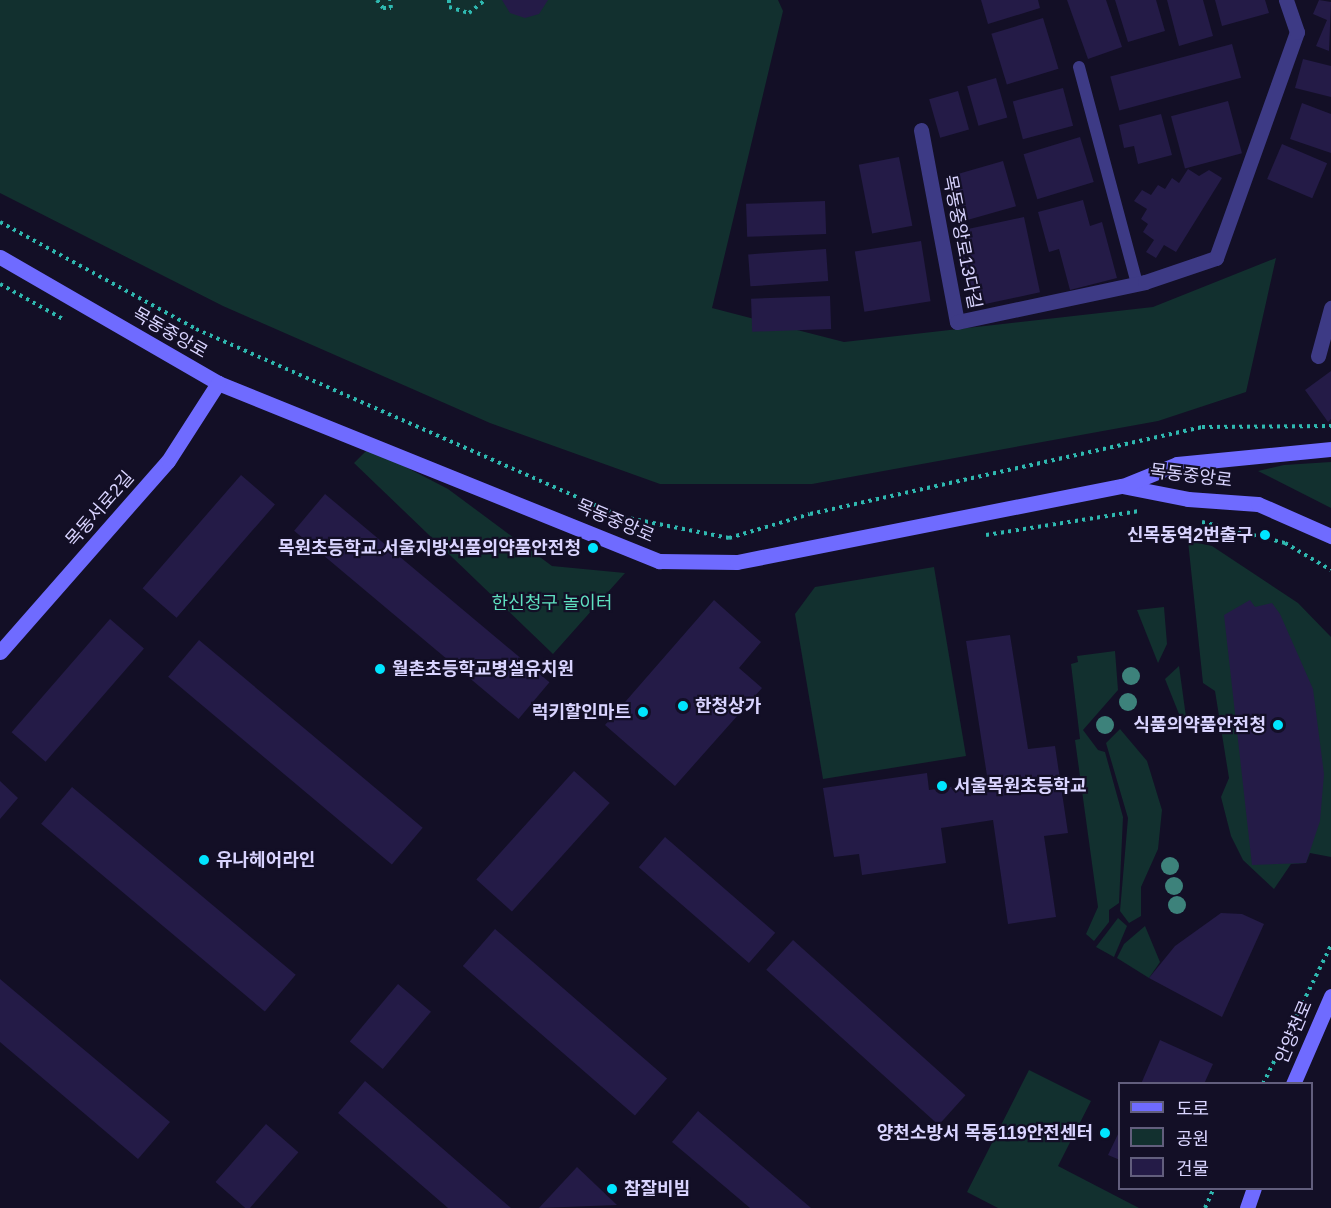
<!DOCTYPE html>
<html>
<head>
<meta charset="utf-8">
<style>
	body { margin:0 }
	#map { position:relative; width:1331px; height:1208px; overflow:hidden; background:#130f26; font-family:Arial,"Noto Sans KR",sans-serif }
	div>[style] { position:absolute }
	.green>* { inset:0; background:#12302f }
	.building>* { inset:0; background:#241b47; transform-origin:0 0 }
	.path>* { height:4px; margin-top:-2px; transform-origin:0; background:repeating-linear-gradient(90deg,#2fb8b0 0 3px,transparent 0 7.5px) }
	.lane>* { height:12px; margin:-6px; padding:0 6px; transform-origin:6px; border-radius:6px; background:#3d3a85 }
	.street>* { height:15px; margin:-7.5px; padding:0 7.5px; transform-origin:7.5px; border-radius:7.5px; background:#3d3a85 }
	.secondary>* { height:15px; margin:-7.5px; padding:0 7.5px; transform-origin:7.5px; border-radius:7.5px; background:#6f6bff }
	.trees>* { width:18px; height:18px; margin:-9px; border-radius:50%; background:#3d827b }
	.dots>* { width:16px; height:16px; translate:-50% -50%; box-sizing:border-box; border:3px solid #130f26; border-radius:50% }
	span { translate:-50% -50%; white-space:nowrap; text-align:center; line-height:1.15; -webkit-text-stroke:4.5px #130f26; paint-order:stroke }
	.street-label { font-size:18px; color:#d9d4ff }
	.poi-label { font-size:18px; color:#d9d4ff; font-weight:700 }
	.right { translate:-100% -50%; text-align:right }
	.left { translate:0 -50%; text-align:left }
	.park-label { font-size:18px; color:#5fe0c0 }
	.legend { position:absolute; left:1118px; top:1082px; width:195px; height:108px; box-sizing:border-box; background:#130f26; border:2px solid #625e7d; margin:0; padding:8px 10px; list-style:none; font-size:18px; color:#d9d4ff }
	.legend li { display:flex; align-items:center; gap:12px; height:30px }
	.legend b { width:30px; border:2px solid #625e7d }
</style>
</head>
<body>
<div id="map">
	<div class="green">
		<i style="clip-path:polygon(0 0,778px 0,783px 11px,712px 308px,844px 342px,1153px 307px,1276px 258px,1246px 392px,1158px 421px,812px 484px,660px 484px,490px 423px,223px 306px,0 193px)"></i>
		<i style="clip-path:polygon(369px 448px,448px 489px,552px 566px,625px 573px,553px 654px,354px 463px)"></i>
		<i style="clip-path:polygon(1331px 462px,1331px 508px,1258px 471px,1284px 465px)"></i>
		<i style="clip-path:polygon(1188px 541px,1212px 546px,1298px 603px,1331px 637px,1331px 857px,1310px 853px,1306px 863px,1291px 864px,1274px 889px,1243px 860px,1231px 836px,1221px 797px,1229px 778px,1215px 691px,1203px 683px)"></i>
		<i style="clip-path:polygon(934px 567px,966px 756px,823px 779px,795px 614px,815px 587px)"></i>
		<i style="clip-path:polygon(1164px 607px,1167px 644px,1158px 663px,1137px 610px)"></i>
		<i style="clip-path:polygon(1115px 651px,1118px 690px,1083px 730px,1098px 750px,1105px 752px,1123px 817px,1119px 903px,1109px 910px,1109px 922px,1094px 941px,1086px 934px,1098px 907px,1075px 740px,1080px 739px,1071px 664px,1078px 662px,1077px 656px)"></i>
		<i style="clip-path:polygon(1179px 666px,1186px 717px,1181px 719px,1165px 679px)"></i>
		<i style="clip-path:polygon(1120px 729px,1147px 761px,1162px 810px,1158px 849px,1141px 887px,1141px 916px,1129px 923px,1120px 911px,1128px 818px,1106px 743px)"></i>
		<i style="clip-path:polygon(1118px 918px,1127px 926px,1114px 957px,1096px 947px)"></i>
		<i style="clip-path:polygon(1145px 926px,1160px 962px,1149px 978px,1117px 958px,1124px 944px)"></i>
		<i style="clip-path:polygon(1029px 1070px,1091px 1101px,1058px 1166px,1139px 1208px,998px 1208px,967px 1192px)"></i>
	</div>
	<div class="building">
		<i style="clip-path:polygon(502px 0,548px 0,539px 14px,525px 18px,510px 13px)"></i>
		<i style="clip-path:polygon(981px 0,1038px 0,1040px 8px,988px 24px)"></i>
		<i style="clip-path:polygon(1067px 0,1106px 0,1122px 47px,1088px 59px)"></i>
		<i style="clip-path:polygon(1115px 0,1156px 0,1165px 31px,1128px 42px)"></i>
		<i style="clip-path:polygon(1167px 0,1203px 0,1213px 36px,1179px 46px)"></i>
		<i style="clip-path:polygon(1215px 0,1265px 0,1269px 13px,1222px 26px)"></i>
		<i style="clip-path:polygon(1319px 0,1331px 2px,1329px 51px,1316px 46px,1327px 20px,1313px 14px)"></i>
		<i style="left:1043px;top:18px;width:53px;height:54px;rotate:73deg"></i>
		<i style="left:1232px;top:44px;width:35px;height:126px;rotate:75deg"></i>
		<i style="clip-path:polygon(1303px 59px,1331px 66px,1331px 97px,1295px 88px)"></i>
		<i style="left:996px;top:78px;width:41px;height:30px;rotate:74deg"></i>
		<i style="left:1063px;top:88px;width:39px;height:52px;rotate:75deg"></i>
		<i style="left:958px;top:91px;width:40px;height:30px;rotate:74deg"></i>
		<i style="left:1228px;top:101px;width:54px;height:59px;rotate:75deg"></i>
		<i style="clip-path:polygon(1302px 103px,1331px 114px,1331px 153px,1290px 139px)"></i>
		<i style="clip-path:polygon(1161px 114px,1172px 155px,1138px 164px,1134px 146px,1124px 148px,1119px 125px)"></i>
		<i style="left:1080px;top:137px;width:47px;height:59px;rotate:73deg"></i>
		<i style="left:1282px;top:144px;width:49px;height:38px;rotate:23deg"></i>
		<i style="left:899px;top:157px;width:70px;height:41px;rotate:79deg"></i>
		<i style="left:1003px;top:161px;width:47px;height:56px;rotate:74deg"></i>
		<i style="clip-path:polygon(1188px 169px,1199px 176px,1209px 170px,1222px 178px,1176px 252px,1164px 245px,1156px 258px,1146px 252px,1154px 240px,1143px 232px,1148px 224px,1141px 219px,1147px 209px,1134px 201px,1142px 190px,1151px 195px,1158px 185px,1165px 189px,1172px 178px,1179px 183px)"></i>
		<i style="clip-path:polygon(1083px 200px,1090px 226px,1102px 222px,1117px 278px,1070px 290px,1059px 249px,1049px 252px,1038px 212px)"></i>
		<i style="left:825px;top:201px;width:33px;height:79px;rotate:88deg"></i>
		<i style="left:1024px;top:217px;width:77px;height:68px;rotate:78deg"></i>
		<i style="left:921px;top:241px;width:61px;height:67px;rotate:81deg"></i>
		<i style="left:826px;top:249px;width:32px;height:78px;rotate:86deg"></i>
		<i style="left:830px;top:296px;width:33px;height:79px;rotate:88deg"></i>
		<i style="clip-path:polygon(1331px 371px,1331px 419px,1328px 422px,1305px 390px)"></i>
		<i style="left:241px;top:475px;width:45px;height:150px;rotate:41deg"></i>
		<i style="left:325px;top:494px;width:293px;height:48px;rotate:40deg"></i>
		<i style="clip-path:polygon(714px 600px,761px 642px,739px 668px,762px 688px,675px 786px,605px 725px)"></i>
		<i style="clip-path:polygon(1250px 600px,1255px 607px,1272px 603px,1280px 614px,1313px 689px,1324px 774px,1320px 821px,1306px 863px,1252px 865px,1224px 615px)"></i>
		<i style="left:110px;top:619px;width:45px;height:150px;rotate:41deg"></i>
		<i style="clip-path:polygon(1010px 635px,1028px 749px,1055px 746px,1068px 833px,1044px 836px,1056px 917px,1008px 924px,993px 820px,941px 828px,946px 863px,862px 875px,859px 854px,834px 857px,823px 788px,927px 773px,929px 790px,988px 782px,966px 641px)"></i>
		<i style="left:199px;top:640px;width:292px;height:48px;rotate:40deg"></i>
		<i style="left:574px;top:771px;width:48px;height:146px;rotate:42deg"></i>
		<i style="clip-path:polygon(0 781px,18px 798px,0 819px)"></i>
		<i style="left:72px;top:787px;width:292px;height:48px;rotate:40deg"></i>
		<i style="left:665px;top:837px;width:146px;height:40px;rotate:41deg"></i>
		<i style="clip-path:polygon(1221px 913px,1242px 914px,1264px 924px,1222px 1017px,1149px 978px,1175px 946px)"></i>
		<i style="left:495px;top:929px;width:228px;height:49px;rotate:41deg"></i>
		<i style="left:793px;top:940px;width:232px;height:40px;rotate:42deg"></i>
		<i style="clip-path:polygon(0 979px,170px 1122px,138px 1159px,0 1042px)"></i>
		<i style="left:398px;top:984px;width:43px;height:75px;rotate:40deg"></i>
		<i style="clip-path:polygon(1160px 1040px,1213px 1064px,1204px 1084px,1141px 1084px)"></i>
		<i style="clip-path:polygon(365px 1081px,511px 1208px,448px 1208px,338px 1113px)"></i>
		<i style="clip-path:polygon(698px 1111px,811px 1208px,750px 1208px,672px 1142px)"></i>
		<i style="left:266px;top:1124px;width:43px;height:77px;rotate:41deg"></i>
		<i style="clip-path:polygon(1120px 1130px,1120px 1160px,1108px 1155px)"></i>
		<i style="clip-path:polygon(577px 1167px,617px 1205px,539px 1208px)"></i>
	</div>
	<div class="path">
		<i style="left:377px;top:0;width:10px;rotate:53deg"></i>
		<i style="left:383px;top:8px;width:8px"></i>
		<i style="left:391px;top:8px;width:8px;rotate:-97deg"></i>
		<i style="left:449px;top:0;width:7px;rotate:90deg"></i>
		<i style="left:449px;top:7px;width:21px;rotate:17deg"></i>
		<i style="left:469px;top:13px;width:21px;rotate:-39deg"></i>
		<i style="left:0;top:222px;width:223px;rotate:28.6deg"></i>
		<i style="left:196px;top:329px;width:467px;rotate:23.8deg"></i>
		<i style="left:623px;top:517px;width:108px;rotate:11.2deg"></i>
		<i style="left:729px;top:538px;width:84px;rotate:-16.5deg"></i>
		<i style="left:810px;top:514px;width:402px;rotate:-12.5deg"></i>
		<i style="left:1202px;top:427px;width:129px;rotate:-0.4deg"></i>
		<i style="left:0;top:284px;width:74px;rotate:29deg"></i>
		<i style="left:1202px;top:522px;width:86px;rotate:14.2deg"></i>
		<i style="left:1285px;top:543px;width:53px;rotate:30.4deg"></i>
		<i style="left:986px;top:535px;width:155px;rotate:-8.9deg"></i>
		<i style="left:1263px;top:1084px;width:155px;rotate:-63.9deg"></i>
		<i style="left:1205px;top:1208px;width:22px;rotate:-66deg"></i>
	</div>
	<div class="lane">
		<i style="left:1079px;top:67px;width:225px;rotate:75deg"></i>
	</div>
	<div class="street">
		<i style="left:921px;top:130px;width:195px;rotate:79.4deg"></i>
		<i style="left:957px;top:322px;width:192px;rotate:-12deg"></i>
		<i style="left:1145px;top:282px;width:75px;rotate:-18.7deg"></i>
		<i style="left:1216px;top:258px;width:240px;rotate:-70.3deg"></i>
		<i style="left:1297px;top:32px;width:34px;rotate:-109deg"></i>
		<i style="left:1318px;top:356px;width:50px;rotate:-74.8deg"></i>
	</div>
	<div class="secondary">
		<i style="left:0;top:257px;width:252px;rotate:30deg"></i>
		<i style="left:218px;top:383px;width:476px;rotate:22deg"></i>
		<i style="left:659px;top:561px;width:78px;rotate:0.7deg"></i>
		<i style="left:737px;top:562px;width:392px;rotate:-11.2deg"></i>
		<i style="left:1122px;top:486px;width:67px;rotate:11.1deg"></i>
		<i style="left:1188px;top:499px;width:70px;rotate:4.1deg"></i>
		<i style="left:1258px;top:504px;width:80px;rotate:23.7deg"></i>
		<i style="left:1123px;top:486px;width:58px;rotate:-22.2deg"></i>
		<i style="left:1177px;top:464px;width:155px;rotate:-5.6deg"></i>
		<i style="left:0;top:652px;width:254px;rotate:-48.7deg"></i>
		<i style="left:168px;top:461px;width:93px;rotate:-57.3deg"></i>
		<i style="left:1293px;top:1084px;width:96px;rotate:-66.6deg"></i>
		<i style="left:1247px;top:1208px;width:21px;rotate:-71deg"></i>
	</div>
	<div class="trees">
		<i style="left:1131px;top:676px"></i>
		<i style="left:1128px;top:702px"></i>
		<i style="left:1105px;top:725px"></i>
		<i style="left:1170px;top:866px"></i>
		<i style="left:1174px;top:886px"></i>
		<i style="left:1177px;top:905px"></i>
	</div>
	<div class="dots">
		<i style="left:1265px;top:535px;background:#00e5ff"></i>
		<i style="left:593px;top:548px;background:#00e5ff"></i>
		<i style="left:380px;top:669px;background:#00e5ff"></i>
		<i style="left:683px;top:706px;background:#00e5ff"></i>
		<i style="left:643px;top:712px;background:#00e5ff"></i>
		<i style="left:1278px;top:725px;background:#00e5ff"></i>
		<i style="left:942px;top:786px;background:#00e5ff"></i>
		<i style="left:204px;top:860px;background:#00e5ff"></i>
		<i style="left:1105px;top:1133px;background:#00e5ff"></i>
		<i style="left:612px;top:1189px;background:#00e5ff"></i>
	</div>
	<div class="street-label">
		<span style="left:962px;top:242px;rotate:79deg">목동중앙로13다길</span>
		<span style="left:170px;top:333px;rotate:30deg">목동중앙로</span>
		<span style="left:1191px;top:476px;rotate:7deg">목동중앙로</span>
		<span style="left:100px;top:509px;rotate:-49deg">목동서로2길</span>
		<span style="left:615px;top:521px;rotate:23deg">목동중앙로</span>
		<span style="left:1294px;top:1032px;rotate:-67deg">안양천로</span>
	</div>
	<div class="poi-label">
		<span class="right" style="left:1253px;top:535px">신목동역2번출구</span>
		<span class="right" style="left:581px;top:548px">목원초등학교.서울지방식품의약품안전청</span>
		<span class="left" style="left:392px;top:669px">월촌초등학교병설유치원</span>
		<span class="left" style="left:695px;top:706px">한청상가</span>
		<span class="right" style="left:631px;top:712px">럭키할인마트</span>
		<span class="right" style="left:1266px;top:725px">식품의약품안전청</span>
		<span class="left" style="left:954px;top:786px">서울목원초등학교</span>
		<span class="left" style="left:216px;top:860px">유나헤어라인</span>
		<span class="right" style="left:1093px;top:1133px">양천소방서 목동119안전센터</span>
		<span class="left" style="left:624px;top:1189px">참잘비빔</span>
	</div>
	<div class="park-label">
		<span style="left:552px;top:603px">한신청구 놀이터</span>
	</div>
	<ul class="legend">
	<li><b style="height:8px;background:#6f6bff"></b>도로</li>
	<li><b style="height:16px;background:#12302f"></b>공원</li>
	<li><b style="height:16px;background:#241b47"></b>건물</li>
	</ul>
</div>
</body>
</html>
